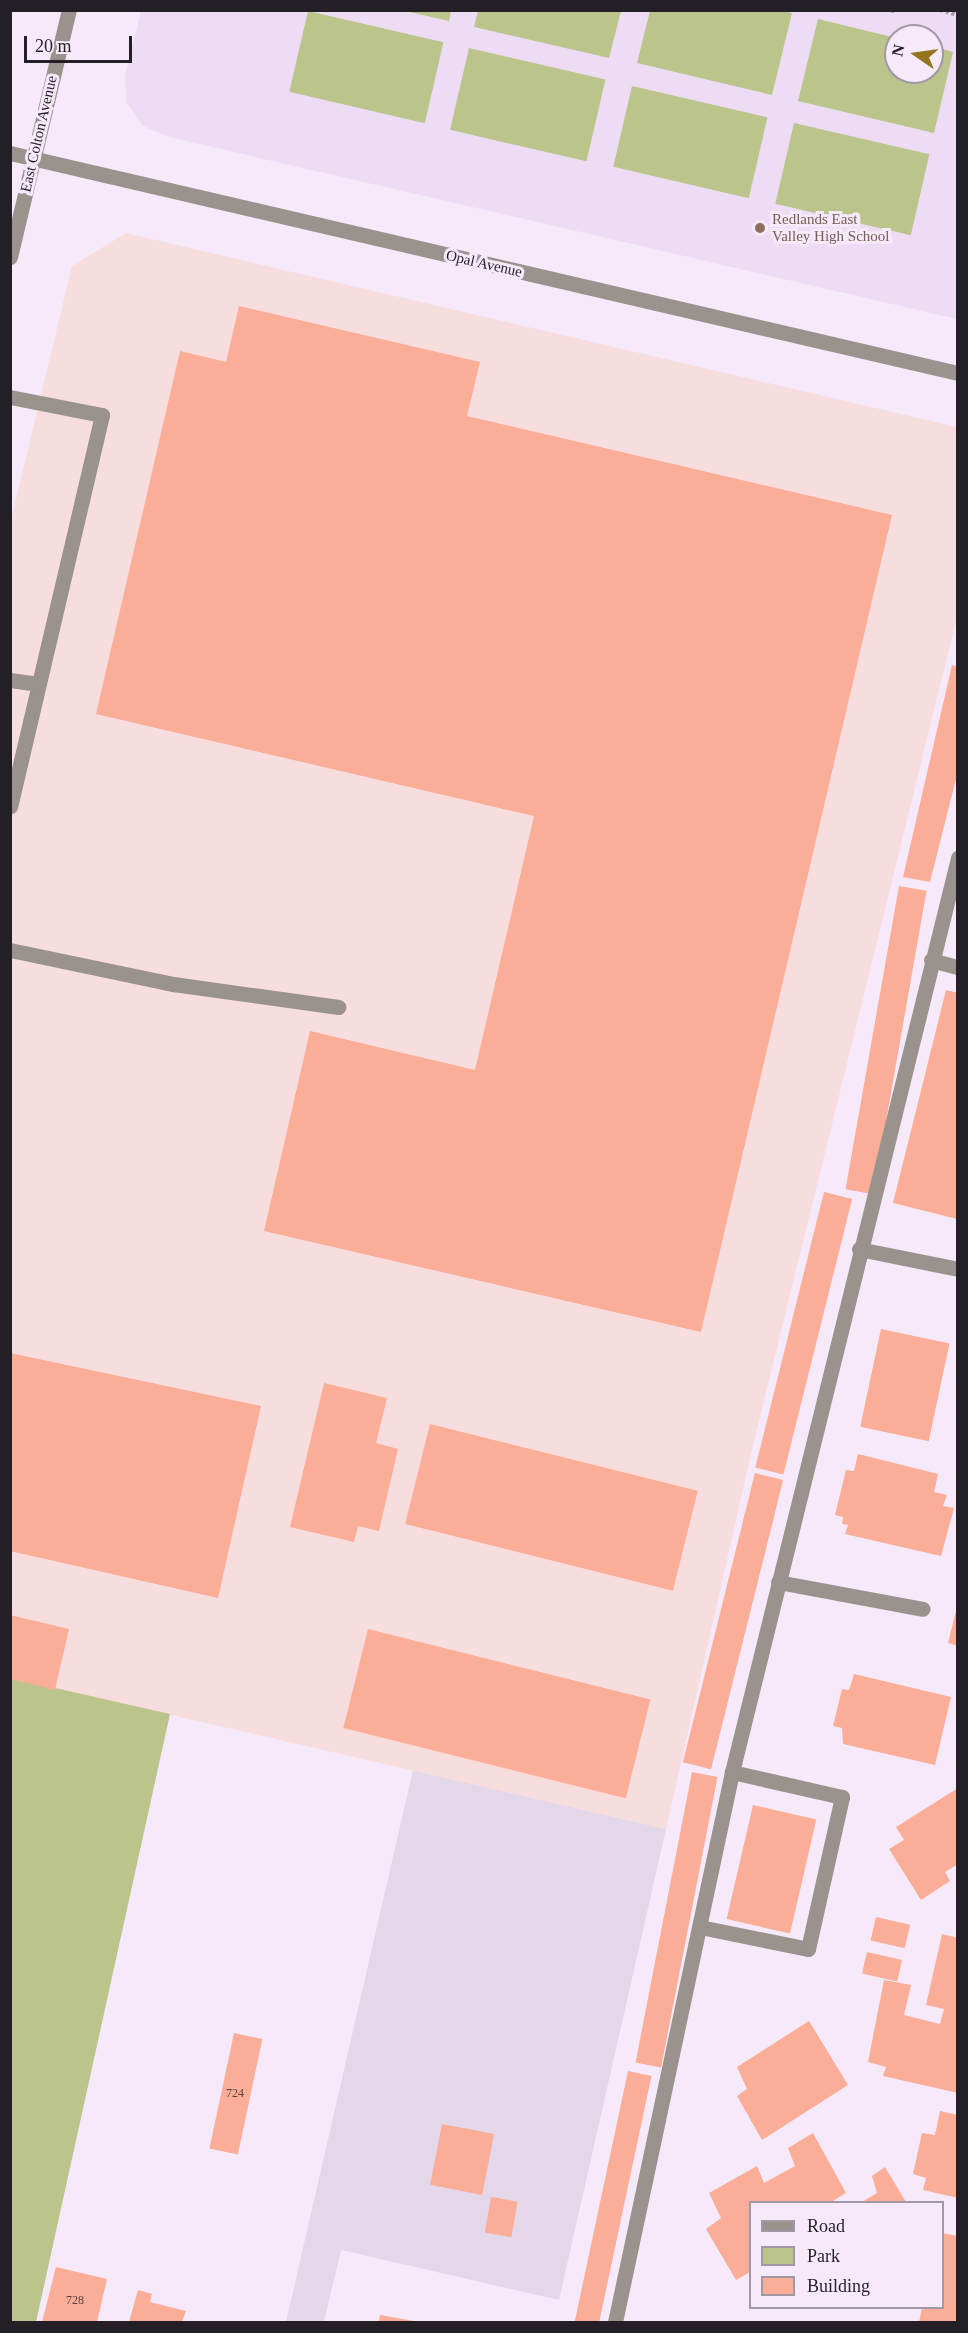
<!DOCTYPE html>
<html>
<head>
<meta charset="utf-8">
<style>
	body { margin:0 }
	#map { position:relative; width:968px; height:2333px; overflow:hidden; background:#f6e9fa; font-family:Georgia,serif }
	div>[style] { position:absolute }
	.commercial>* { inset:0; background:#e5d7ea }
	.industrial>* { inset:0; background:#f8ddde }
	.built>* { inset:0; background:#eddcf3 }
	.green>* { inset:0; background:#bac48b; transform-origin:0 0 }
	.building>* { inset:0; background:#faad97; transform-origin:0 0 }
	.path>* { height:4px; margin-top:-2px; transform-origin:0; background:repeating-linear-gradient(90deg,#a69ca9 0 3px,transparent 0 6px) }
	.service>* { height:15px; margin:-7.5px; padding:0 7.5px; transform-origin:7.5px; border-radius:7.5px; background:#9a928d }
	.minor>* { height:15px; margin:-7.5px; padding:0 7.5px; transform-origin:7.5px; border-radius:7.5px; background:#9a928d }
	.tertiary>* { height:15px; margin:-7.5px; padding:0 7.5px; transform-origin:7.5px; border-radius:7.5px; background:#9a928d }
	.dots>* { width:16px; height:16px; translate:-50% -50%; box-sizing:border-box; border:3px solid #f6e9fa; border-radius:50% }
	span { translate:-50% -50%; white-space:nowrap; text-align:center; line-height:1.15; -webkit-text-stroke:6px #f6e9fa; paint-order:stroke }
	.number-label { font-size:12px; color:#5a4242 }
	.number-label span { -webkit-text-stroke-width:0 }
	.street-label { font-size:15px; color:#241f26 }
	.education-label { font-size:15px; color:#785e54 }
	.left { translate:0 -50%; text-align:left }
	.frame { position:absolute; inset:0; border:12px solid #241f26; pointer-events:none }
	.legend { position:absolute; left:749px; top:2201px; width:195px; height:108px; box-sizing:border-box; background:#f6e9fa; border:2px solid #a298a5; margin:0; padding:8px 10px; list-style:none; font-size:18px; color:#241f26 }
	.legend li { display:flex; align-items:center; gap:12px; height:30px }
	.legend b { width:30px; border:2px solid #a298a5 }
	.north { position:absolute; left:884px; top:24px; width:60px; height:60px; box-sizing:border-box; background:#f6e9fa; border:2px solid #a298a5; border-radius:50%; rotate:283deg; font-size:16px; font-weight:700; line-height:24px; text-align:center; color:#241f26 }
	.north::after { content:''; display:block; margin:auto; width:21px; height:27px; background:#92751c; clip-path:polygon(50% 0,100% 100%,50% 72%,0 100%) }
	.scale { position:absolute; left:24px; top:36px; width:108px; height:27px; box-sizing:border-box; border:3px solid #241f26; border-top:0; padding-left:8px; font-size:18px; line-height:21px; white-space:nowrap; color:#241f26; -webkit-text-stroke:4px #f6e9fa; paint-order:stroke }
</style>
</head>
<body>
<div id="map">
	<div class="commercial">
		<i style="clip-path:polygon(413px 1770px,666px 1829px,559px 2300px,341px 2250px,324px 2322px,286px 2322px)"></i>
	</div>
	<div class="industrial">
		<i style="clip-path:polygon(126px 233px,957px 427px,957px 617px,753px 1445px,666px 1829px,11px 1678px,10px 524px,72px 266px)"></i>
	</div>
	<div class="built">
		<i style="clip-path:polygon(evenodd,141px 11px,957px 11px,957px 319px,169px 137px,143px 126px,127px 103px,125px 77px,141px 11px,896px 36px,932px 36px,932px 72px,896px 72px,896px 36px)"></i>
	</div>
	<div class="green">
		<i style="clip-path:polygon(780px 10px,792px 13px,772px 95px,637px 63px,650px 11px)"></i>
		<i style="left:308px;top:11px;width:139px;height:83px;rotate:13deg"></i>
		<i style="clip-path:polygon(405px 11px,451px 11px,449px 21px)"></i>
		<i style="clip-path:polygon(478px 11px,478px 10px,621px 11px,609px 58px,474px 27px)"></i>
		<i style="clip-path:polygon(818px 19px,896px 38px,896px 72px,932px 72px,932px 46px,953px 52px,934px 133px,798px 101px)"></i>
		<i style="left:469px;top:48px;width:140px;height:84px;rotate:13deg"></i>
		<i style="left:632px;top:86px;width:139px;height:83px;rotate:13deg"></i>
		<i style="left:794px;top:123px;width:139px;height:83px;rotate:13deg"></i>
		<i style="clip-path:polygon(11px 1678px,170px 1714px,36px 2322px,11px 2322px)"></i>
	</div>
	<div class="building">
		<i style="clip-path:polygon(239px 306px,480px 362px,467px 416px,892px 515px,701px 1332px,264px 1231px,310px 1031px,475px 1070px,534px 816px,96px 714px,180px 351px,226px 362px)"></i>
		<i style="clip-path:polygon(952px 665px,958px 667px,958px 771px,930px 882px,903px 877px)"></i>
		<i style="left:899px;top:886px;width:28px;height:308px;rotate:10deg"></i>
		<i style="clip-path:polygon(946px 990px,958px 993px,957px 1219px,893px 1203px)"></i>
		<i style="left:824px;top:1192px;width:29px;height:284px;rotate:14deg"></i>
		<i style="left:881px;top:1329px;width:70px;height:100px;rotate:12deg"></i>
		<i style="clip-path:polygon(10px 1353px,261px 1406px,218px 1598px,10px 1551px)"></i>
		<i style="clip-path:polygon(324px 1383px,387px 1398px,376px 1443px,398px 1449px,379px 1531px,358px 1526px,354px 1542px,290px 1527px)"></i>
		<i style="left:430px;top:1424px;width:276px;height:103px;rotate:14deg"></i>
		<i style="clip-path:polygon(858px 1454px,938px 1474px,934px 1492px,947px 1495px,943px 1506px,954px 1508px,941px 1556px,845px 1534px,848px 1525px,842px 1524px,843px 1517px,835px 1515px,846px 1470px,854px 1471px)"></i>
		<i style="left:755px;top:1473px;width:29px;height:298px;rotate:14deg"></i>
		<i style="clip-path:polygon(957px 1607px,958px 1607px,958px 1646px,948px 1643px)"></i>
		<i style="clip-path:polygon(10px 1615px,69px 1629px,55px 1690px,10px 1679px)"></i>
		<i style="left:368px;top:1629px;width:291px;height:102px;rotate:14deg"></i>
		<i style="clip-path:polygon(854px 1674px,951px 1697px,935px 1765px,843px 1744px,842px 1728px,833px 1726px,842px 1689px,849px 1690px)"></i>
		<i style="left:692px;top:1772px;width:26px;height:296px;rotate:11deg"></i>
		<i style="clip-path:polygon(958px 1788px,958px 1864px,945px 1872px,950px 1881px,921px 1900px,889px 1849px,904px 1840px,896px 1827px)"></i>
		<i style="left:753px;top:1805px;width:65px;height:117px;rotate:13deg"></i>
		<i style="left:876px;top:1917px;width:35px;height:24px;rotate:13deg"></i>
		<i style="clip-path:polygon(942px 1934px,958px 1938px,958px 2093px,883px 2076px,886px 2067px,868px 2062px,884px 1980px,911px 1985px,904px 2015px,940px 2024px,944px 2009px,926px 2005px)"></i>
		<i style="left:867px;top:1952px;width:36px;height:22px;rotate:13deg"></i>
		<i style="clip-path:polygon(809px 2021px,848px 2085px,762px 2140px,737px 2096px,747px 2089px,737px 2067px)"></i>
		<i style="left:234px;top:2033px;width:29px;height:118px;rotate:12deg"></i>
		<i style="left:628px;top:2071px;width:24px;height:257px;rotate:12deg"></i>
		<i style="clip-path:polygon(940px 2111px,958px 2115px,958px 2198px,923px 2190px,926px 2178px,913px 2174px,922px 2133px,935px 2135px)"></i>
		<i style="left:442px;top:2124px;width:53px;height:62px;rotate:11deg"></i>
		<i style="clip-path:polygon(813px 2133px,846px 2193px,831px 2202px,750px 2202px,750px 2272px,736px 2280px,706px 2229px,721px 2218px,709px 2193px,757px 2166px,764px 2183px,795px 2166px,788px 2148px)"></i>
		<i style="clip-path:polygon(885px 2167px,906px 2202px,862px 2202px,877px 2193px,872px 2176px)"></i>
		<i style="left:491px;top:2197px;width:27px;height:36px;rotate:10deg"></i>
		<i style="clip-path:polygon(942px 2233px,958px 2236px,958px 2322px,919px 2322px,922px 2308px,942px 2308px)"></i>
		<i style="clip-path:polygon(56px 2267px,107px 2279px,97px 2322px,42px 2322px)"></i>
		<i style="clip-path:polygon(138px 2290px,152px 2294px,150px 2302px,186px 2311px,182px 2322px,129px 2322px)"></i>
		<i style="clip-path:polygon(380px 2315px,414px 2321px,414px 2322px,379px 2322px)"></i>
	</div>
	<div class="path">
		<i style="left:940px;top:10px;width:19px;rotate:16deg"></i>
		<i style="left:891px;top:11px;width:6px;rotate:-9deg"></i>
	</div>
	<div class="service">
		<i style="left:10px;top:397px;width:94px;rotate:11.1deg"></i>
		<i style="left:102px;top:415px;width:402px;rotate:103.2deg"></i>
		<i style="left:10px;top:680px;width:29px;rotate:8deg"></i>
		<i style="left:10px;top:950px;width:167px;rotate:11.8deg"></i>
		<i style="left:173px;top:984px;width:167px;rotate:7.9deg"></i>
		<i style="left:931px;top:960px;width:28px;rotate:15deg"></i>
		<i style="left:859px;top:1249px;width:101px;rotate:11.4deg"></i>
		<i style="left:778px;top:1582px;width:147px;rotate:10.5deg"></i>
		<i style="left:700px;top:1927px;width:110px;rotate:11.5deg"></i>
		<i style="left:808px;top:1949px;width:156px;rotate:-77.4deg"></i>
		<i style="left:842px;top:1797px;width:113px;rotate:-167.2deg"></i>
		<i style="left:615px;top:2322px;width:562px;rotate:-77.99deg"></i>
		<i style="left:732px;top:1772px;width:942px;rotate:-76.11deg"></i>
	</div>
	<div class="minor">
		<i style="left:10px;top:153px;width:973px;rotate:13.07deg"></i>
	</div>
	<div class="tertiary">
		<i style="left:10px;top:257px;width:254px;rotate:-76.6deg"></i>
	</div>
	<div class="dots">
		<i style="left:760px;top:228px;background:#8d6e63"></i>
	</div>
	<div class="number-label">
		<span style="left:235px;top:2094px">724</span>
		<span style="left:75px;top:2301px">728</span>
	</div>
	<div class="street-label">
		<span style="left:39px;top:134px;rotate:-77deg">East Colton Avenue</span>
		<span style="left:484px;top:264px;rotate:13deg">Opal Avenue</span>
	</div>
	<div class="education-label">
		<span class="left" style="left:772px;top:228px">Redlands East<br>Valley High School</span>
	</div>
	<div class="frame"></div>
	<ul class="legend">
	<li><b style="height:8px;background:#9a928d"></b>Road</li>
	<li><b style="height:16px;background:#bac48b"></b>Park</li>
	<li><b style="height:16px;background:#faad97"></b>Building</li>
	</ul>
	<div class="north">N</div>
	<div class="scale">20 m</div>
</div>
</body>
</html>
